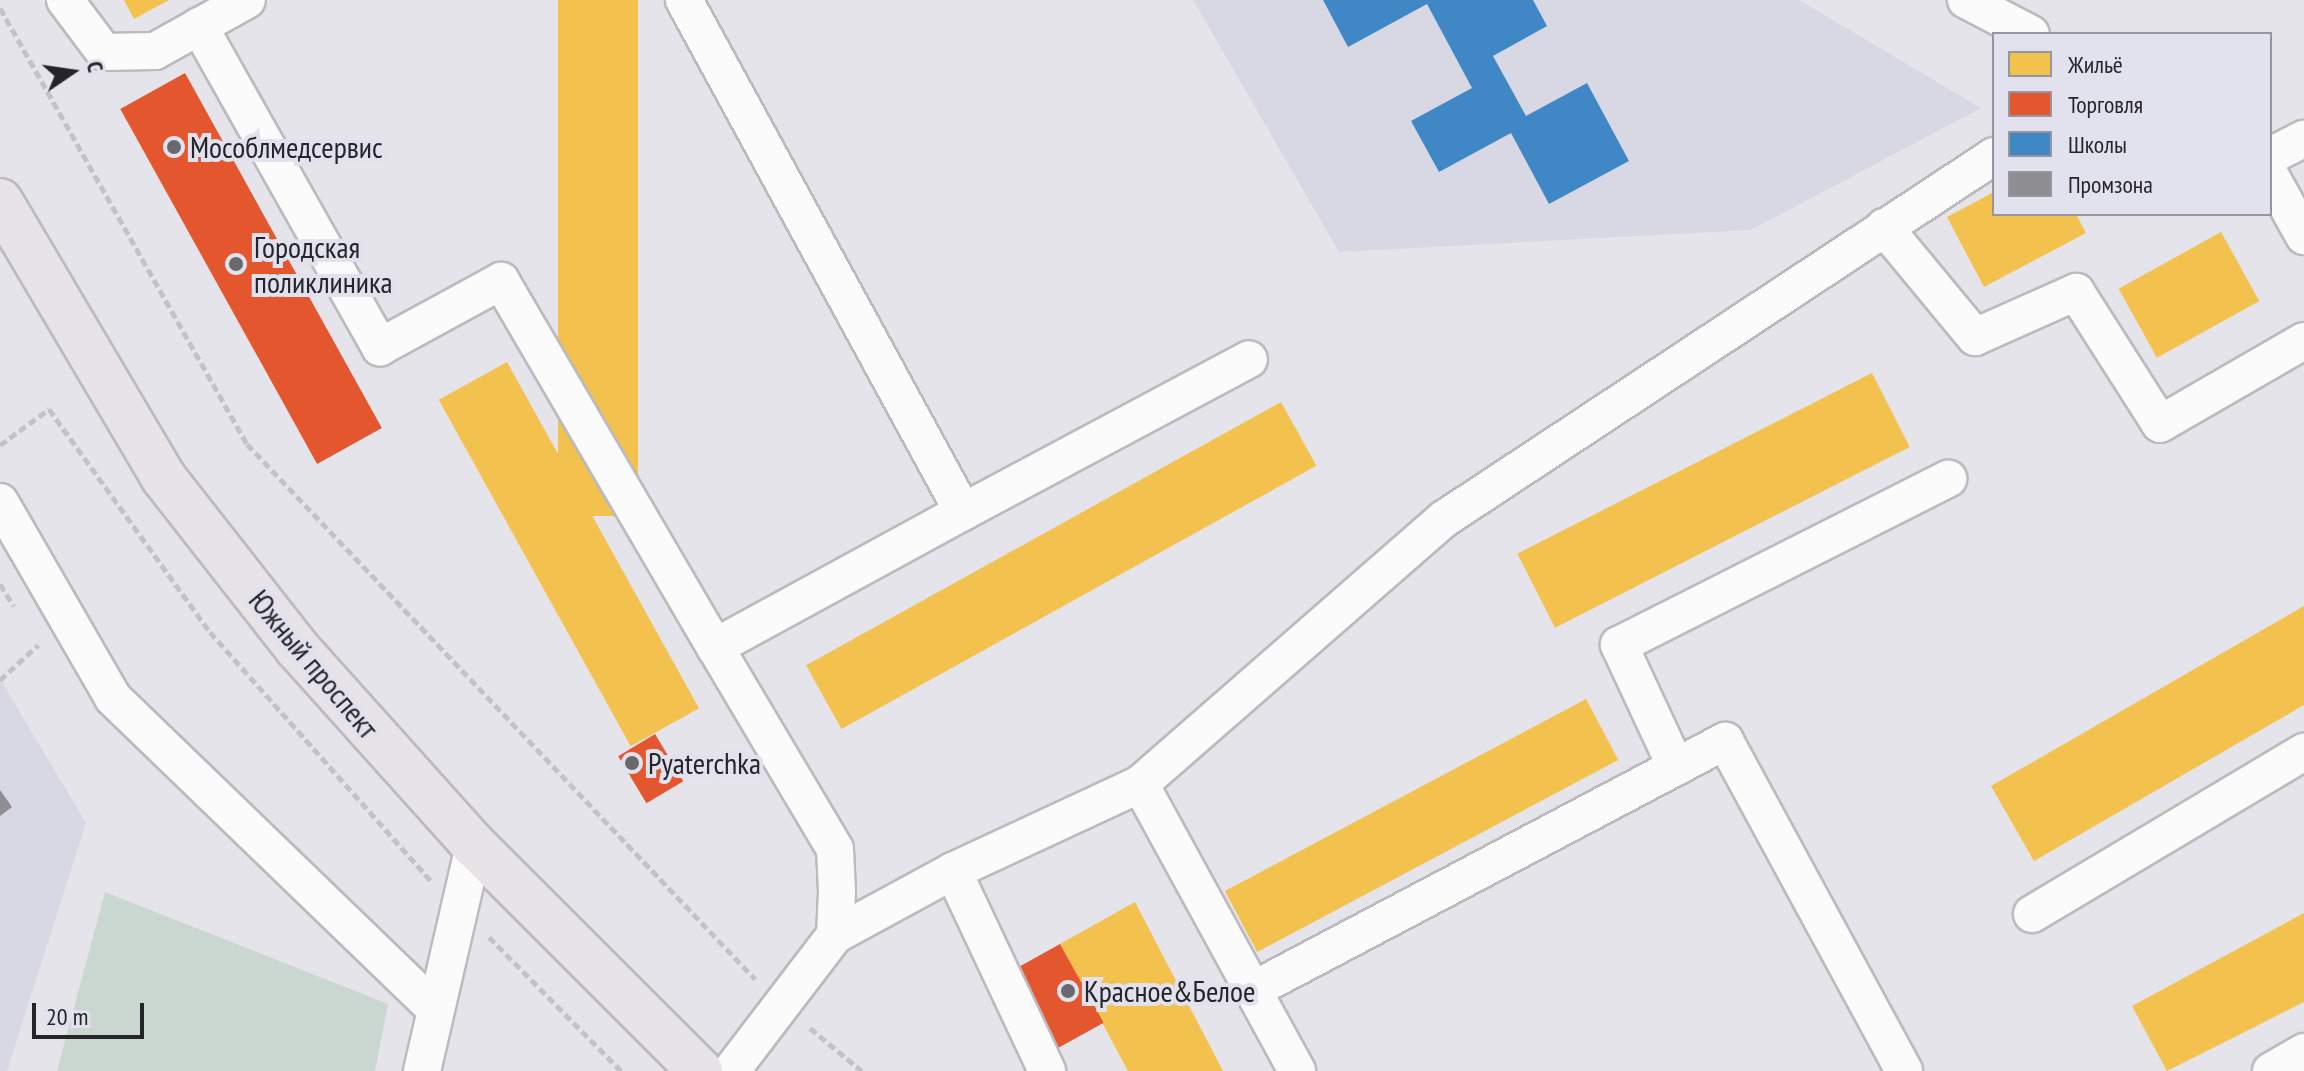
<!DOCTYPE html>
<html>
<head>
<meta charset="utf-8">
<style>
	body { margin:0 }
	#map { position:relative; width:2304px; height:1071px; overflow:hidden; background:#e4e4ea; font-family:"PT Sans Narrow",sans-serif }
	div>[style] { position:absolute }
	.built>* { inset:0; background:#d7d8e4 }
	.green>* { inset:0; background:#cad7d1 }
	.homes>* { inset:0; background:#f2c14e; transform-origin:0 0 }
	.shops>* { inset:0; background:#e4572e; transform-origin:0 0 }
	.schools>* { inset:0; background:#3f88c5 }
	.industry>* { inset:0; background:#8d8d92 }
	.path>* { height:5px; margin-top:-2.5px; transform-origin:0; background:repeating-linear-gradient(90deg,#c3c3c5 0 8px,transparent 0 12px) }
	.roads { filter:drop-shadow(2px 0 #bababf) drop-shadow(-2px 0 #bababf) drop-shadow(0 2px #bababf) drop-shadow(0 -2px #bababf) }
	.minor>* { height:36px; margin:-18px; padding:0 18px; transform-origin:18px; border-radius:18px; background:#fbfbfc }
	.major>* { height:44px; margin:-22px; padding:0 22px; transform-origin:22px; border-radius:22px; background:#e8e3e7 }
	.dots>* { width:22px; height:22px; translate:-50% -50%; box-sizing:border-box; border:4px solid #e1e2ed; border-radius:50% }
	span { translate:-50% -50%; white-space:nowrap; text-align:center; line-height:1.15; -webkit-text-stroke:8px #e1e2ed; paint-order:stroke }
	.poi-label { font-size:30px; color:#252529 }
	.left { translate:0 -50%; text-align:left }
	.street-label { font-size:30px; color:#252529 }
	.legend { position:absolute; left:1992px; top:32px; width:280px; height:184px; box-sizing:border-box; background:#e1e2ed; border:2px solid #96969f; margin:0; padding:10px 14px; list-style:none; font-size:24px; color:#252529 }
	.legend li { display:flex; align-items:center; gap:16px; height:40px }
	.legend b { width:40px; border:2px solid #96969f }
	.north { position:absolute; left:32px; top:32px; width:80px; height:80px; -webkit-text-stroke:6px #e1e2ed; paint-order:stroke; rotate:77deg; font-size:22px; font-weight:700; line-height:32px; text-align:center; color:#252529 }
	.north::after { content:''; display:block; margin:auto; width:28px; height:36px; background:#252529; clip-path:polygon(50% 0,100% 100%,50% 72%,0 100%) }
	.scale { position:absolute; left:32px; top:1003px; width:112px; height:36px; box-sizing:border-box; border:4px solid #252529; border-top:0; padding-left:10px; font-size:24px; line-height:28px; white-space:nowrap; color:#252529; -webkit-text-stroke:6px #e1e2ed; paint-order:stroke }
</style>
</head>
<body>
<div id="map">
	<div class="built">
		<i style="clip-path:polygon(1193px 0,1799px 0,1981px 108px,1751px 230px,1339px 252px)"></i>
		<i style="clip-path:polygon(0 679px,86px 823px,7px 1071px,0 1071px)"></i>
	</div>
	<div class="green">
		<i style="clip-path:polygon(105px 892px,388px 1004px,375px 1071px,57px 1071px)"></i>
	</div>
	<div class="homes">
		<i style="clip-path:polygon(124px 0,169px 0,134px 19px)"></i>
		<i style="left:558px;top:0;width:80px;height:516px"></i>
		<i style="clip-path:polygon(1994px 192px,1994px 214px,2076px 214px,2086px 233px,1984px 287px,1947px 217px)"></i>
		<i style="left:2221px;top:232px;width:79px;height:117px;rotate:61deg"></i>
		<i style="left:507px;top:362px;width:396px;height:78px;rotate:61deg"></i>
		<i style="left:1872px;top:373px;width:83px;height:398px;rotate:63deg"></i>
		<i style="left:1281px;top:402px;width:73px;height:543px;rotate:61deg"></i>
		<i style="clip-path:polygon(2304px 606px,2304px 705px,2034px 861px,1991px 786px)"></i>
		<i style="left:1586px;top:699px;width:69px;height:409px;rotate:62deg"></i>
		<i style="clip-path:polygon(1135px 902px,1223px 1071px,1128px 1071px,1060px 944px)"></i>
		<i style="clip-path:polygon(2304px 913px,2304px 1002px,2167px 1071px,2132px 1006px)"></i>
	</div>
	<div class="shops">
		<i style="left:185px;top:73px;width:406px;height:74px;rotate:61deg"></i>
		<i style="left:655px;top:734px;width:55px;height:43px;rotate:59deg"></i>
		<i style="left:1060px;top:944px;width:90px;height:64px;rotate:61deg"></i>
	</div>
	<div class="schools">
		<i style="clip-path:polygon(1323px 0,1533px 0,1547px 26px,1493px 56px,1526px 116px,1587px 83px,1629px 161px,1549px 204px,1511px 133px,1439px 172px,1411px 121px,1472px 88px,1427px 4px,1348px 47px)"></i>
	</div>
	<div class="industry">
		<i style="clip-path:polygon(0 790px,12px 807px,0 816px)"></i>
	</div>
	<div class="path">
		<i style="left:0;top:8px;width:501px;rotate:60.47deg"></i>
		<i style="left:247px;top:444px;width:738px;rotate:46.48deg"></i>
		<i style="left:0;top:445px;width:61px;rotate:-36.3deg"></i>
		<i style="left:49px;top:409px;width:275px;rotate:54.2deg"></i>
		<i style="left:210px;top:632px;width:332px;rotate:48.4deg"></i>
		<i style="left:0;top:584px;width:26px;rotate:58deg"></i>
		<i style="left:0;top:680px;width:52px;rotate:-42.6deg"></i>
		<i style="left:489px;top:937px;width:188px;rotate:45.4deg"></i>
		<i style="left:810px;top:1028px;width:67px;rotate:39.6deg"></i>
	</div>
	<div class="roads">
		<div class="minor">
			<i style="left:65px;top:0;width:65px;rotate:53.1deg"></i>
			<i style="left:104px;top:52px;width:51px;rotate:-1.1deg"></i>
			<i style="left:155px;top:51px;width:105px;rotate:-29deg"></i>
			<i style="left:684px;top:0;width:583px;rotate:61.41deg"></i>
			<i style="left:963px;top:512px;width:324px;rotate:-28.1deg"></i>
			<i style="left:1966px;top:0;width:73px;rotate:27.6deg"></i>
			<i style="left:199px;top:26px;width:369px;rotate:60.6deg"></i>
			<i style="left:380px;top:347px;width:138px;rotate:-28.6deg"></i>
			<i style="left:501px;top:281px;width:424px;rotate:59.7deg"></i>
			<i style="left:2270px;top:156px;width:38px;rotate:-27deg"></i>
			<i style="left:2270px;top:175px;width:70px;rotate:60.9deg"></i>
			<i style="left:1884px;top:227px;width:143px;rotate:50.4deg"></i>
			<i style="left:1975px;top:337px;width:111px;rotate:-24deg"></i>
			<i style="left:2076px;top:292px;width:156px;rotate:57.5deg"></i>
			<i style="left:2160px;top:424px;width:166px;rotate:-30deg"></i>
			<i style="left:0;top:502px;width:226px;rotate:60deg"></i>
			<i style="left:113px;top:698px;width:446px;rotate:44deg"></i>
			<i style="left:1676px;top:767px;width:135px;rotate:-115deg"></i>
			<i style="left:1619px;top:645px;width:369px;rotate:-26.8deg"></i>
			<i style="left:1140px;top:784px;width:403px;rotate:-41.1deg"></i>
			<i style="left:1444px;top:519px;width:659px;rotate:-33.42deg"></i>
			<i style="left:953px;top:871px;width:206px;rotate:-24.9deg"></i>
			<i style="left:1140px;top:784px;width:327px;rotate:61.3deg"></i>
			<i style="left:2032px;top:914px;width:317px;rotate:-30.8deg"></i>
			<i style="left:835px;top:935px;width:134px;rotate:-28.5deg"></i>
			<i style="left:953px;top:871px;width:221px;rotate:64.8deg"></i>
			<i style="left:1253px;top:990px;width:534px;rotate:-27.81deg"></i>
			<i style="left:1725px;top:741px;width:375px;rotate:61.5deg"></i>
			<i style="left:422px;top:1071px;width:232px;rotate:-77deg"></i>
			<i style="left:731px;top:1071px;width:171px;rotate:-52.6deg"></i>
			<i style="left:835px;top:935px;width:44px;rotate:-87.4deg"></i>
			<i style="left:837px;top:891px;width:42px;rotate:-92.7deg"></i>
			<i style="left:835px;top:849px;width:235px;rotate:-120.7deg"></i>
			<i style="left:715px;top:647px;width:282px;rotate:-28.6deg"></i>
			<i style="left:2271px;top:1071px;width:38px;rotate:-30deg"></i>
		</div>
		<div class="major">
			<i style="left:0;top:201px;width:321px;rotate:59.4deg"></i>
			<i style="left:163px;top:477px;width:217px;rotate:51.9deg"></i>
			<i style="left:297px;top:648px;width:265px;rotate:48.1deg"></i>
			<i style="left:474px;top:845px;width:320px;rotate:45deg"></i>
		</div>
	</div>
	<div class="dots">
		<i style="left:174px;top:147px;background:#68686d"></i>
		<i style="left:236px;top:264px;background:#68686d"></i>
		<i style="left:632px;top:763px;background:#68686d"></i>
		<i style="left:1068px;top:991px;background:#68686d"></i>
	</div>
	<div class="poi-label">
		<span class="left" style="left:190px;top:147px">Мособлмедсервис</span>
		<span class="left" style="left:254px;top:264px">Городская<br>поликлиника</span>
		<span class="left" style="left:648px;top:763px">Pyaterchka</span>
		<span class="left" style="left:1084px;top:991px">Красное&amp;Белое</span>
	</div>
	<div class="street-label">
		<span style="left:314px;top:664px;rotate:50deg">Южный проспект</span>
	</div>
	<ul class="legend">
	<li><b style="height:22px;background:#f2c14e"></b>Жильё</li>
	<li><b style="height:22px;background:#e4572e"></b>Торговля</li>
	<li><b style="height:22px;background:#3f88c5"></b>Школы</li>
	<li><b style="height:22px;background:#8d8d92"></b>Промзона</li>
	</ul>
	<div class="north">С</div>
	<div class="scale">20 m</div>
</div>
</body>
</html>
